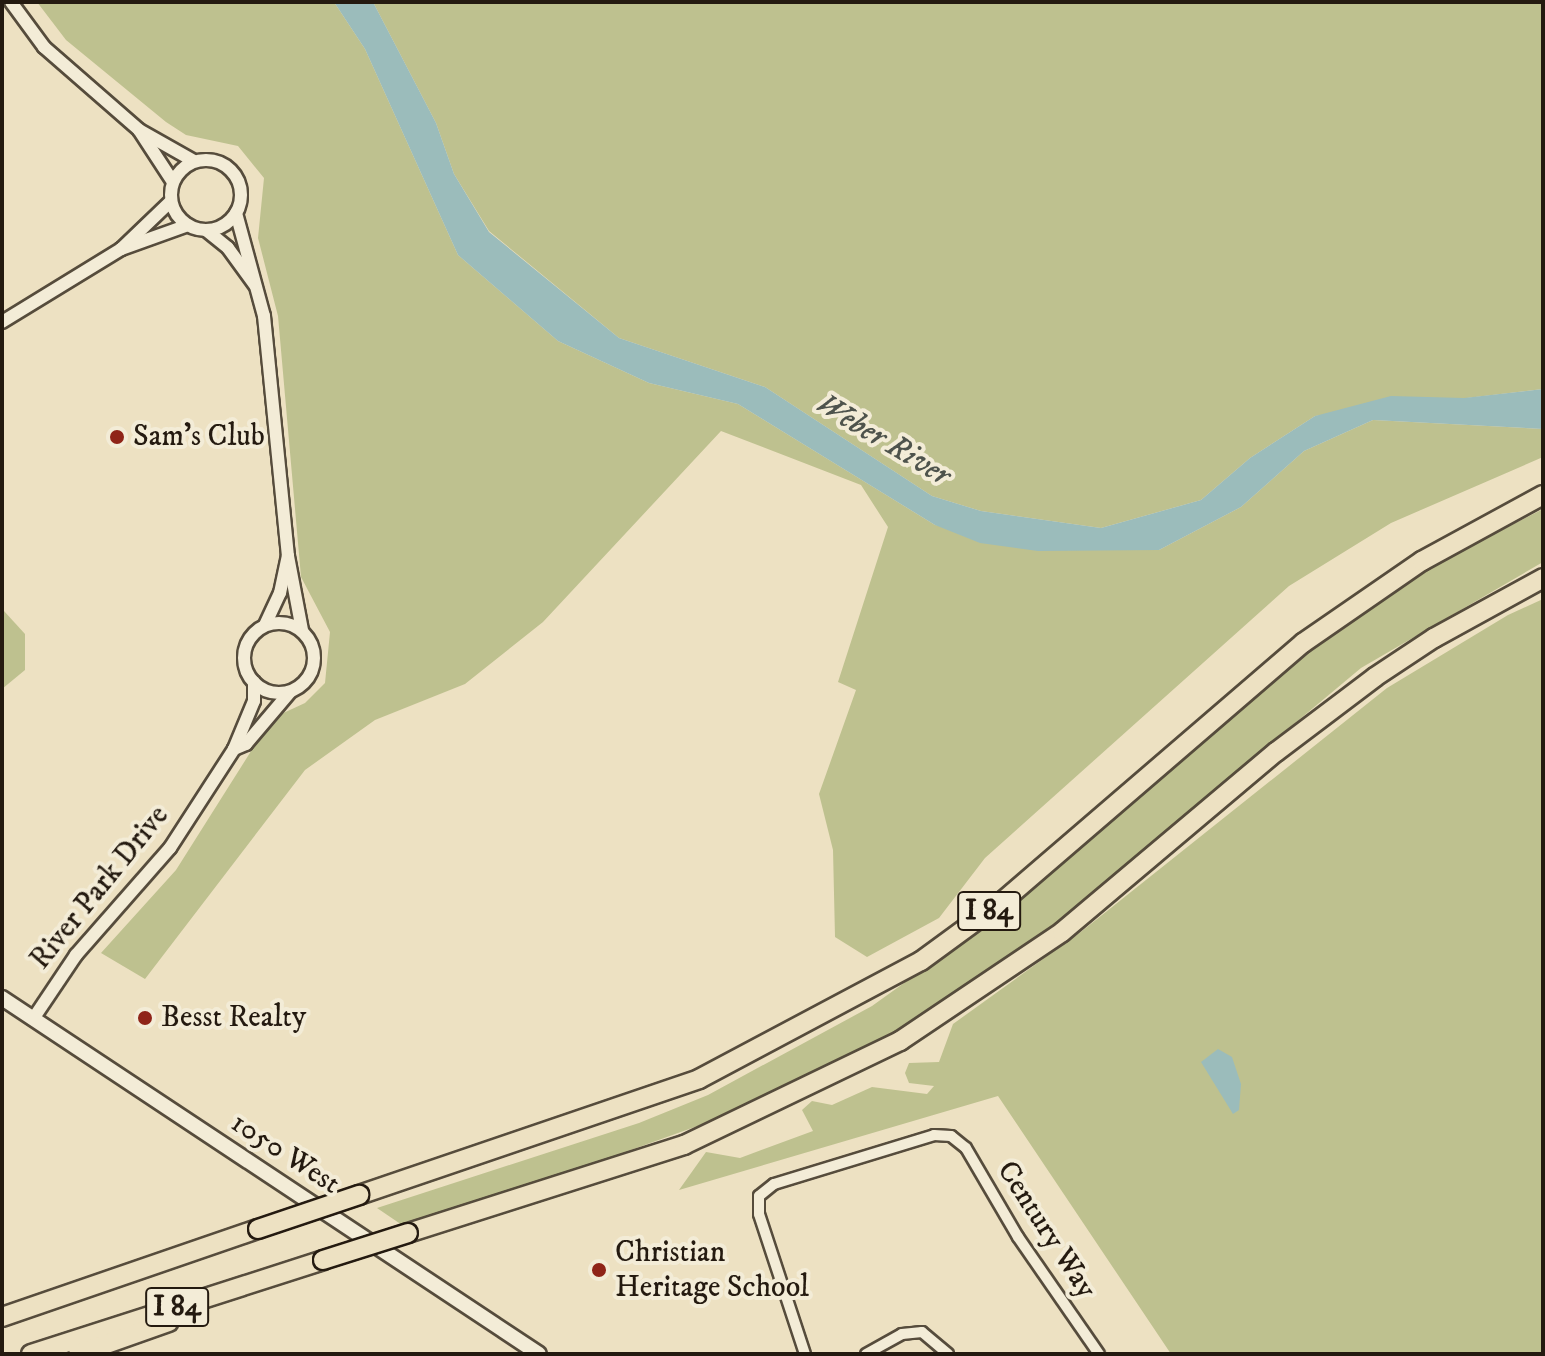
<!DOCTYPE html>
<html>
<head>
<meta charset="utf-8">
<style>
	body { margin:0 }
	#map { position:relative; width:1545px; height:1356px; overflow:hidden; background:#ede1c2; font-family:"IM FELL DW Pica",serif }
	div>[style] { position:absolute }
	.green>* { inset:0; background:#bec18f }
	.water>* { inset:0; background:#9bbcbb }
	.roads { filter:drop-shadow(2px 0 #564c3c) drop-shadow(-2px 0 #564c3c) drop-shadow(0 2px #564c3c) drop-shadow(0 -2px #564c3c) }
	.minor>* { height:10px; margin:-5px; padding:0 5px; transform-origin:5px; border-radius:5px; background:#f3ecd7 }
	.tertiary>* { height:12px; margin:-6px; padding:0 6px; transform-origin:6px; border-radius:6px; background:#f3ecd7 }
	.tertiary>.ring { margin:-6px; padding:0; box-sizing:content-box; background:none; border:12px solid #f3ecd7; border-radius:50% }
	.secondary>* { height:14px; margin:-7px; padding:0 7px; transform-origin:7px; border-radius:7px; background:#f3ecd7 }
	.motorway>* { height:18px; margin:-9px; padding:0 9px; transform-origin:9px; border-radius:9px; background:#ede1c2 }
	.bridges { filter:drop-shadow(2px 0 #241a10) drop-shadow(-2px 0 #241a10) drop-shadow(0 2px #241a10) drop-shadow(0 -2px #241a10) }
	.motorway-bridge>* { height:18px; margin:-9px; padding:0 9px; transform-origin:9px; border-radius:9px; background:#ede1c2 }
	.dots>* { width:22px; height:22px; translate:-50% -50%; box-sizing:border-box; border:4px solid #f3ecd7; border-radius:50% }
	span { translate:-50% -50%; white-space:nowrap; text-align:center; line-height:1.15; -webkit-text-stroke:8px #f3ecd7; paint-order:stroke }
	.shield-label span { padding:2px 6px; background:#f3ecd7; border:2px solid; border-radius:6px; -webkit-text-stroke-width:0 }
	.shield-label { font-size:28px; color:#241a10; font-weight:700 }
	.poi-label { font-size:30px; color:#241a10 }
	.left { translate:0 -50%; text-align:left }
	.street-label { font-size:30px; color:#241a10 }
	.water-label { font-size:32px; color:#4e534c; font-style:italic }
	.frame { position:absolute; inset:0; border:4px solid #241a10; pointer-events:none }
</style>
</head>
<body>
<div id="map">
	<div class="green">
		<i style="clip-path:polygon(37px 2px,334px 2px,365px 49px,458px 255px,558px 341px,649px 383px,738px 404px,935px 525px,1159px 550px,1241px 507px,1304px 451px,1373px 420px,1543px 429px,1543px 457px,1391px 523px,1289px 586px,985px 858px,939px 918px,867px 957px,835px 937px,833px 850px,819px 794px,856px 690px,838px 682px,888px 527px,861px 485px,721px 431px,543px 622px,465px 684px,375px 720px,305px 770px,145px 979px,101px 953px,176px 870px,260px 737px,279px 715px,305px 703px,325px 683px,330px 632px,301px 577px,278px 316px,258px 238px,264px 178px,238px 146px,186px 135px,166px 122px,66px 40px)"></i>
		<i style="clip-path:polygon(373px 2px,1543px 2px,1543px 389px,1315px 416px,1250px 458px,1201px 500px,1101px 528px,981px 511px,932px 496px,765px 387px,619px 338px,489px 231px,454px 174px,436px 123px)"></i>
		<i style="clip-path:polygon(1543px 509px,1543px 562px,1361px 668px,1051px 927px,969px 986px,883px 1038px,728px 1115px,567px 1173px,402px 1225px,377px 1208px,639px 1123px,708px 1095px,872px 1006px,1024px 897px,1303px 652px,1428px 568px)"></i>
		<i style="clip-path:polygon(1543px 599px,1543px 1354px,1171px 1354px,998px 1096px,679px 1190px,706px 1152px,740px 1158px,813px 1131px,802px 1110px,812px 1101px,832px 1105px,872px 1087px,927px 1094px,934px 1086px,909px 1083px,905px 1073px,909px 1063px,939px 1062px,953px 1024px,1082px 931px,1387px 688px,1508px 615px)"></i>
		<i style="clip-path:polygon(4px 611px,25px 634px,25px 670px,2px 689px)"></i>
	</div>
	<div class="water">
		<i style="clip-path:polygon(334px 2px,373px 2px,436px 123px,454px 174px,489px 232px,619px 338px,765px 387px,932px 496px,981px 511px,1101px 528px,1201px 500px,1250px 458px,1315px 416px,1391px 396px,1464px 398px,1543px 389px,1543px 429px,1373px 420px,1304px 451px,1241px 507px,1159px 550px,1038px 551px,980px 543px,935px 525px,738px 404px,649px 383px,558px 341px,458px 255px,365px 49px)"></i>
		<i style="clip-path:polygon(1218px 1049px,1232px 1057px,1241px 1084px,1239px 1110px,1233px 1114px,1201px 1062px)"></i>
	</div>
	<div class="roads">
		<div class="minor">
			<i style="left:805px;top:1354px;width:147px;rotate:-108.2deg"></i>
			<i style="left:759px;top:1214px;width:18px;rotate:-90deg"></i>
			<i style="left:759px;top:1196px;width:19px;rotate:-39deg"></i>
			<i style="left:774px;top:1184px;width:167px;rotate:-17deg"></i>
			<i style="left:934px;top:1135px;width:17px;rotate:3deg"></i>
			<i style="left:951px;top:1136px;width:19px;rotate:39deg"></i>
			<i style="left:966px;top:1148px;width:103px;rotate:59.7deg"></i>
			<i style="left:1018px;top:1237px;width:142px;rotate:55.3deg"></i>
			<i style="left:866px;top:1354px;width:41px;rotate:-29.1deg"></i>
			<i style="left:902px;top:1334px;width:20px;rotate:-6deg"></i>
			<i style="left:922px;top:1332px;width:34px;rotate:40deg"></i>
		</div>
		<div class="tertiary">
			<i style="left:11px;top:2px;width:56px;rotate:53.7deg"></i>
			<i style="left:44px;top:47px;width:126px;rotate:41.1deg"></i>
			<i style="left:139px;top:130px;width:63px;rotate:29.4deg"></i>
			<i style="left:139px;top:130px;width:62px;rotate:56.8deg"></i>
			<i class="ring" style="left:171px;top:160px;width:58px;height:58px"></i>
			<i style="left:236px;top:213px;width:107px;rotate:74.8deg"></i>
			<i style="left:264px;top:316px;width:241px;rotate:84.3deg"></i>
			<i style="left:288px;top:556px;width:75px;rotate:79.3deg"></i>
			<i style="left:206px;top:230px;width:28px;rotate:39deg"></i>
			<i style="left:228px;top:248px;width:46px;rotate:53.9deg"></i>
			<i style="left:121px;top:249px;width:71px;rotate:-19.7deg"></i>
			<i style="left:2px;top:322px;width:140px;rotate:-31.5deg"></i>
			<i style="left:121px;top:249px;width:69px;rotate:-43.8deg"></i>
			<i class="ring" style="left:244px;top:623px;width:58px;height:58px"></i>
			<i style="left:265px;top:625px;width:35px;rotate:-65deg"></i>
			<i style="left:280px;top:593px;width:38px;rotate:-78deg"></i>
			<i style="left:234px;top:749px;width:13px;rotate:-23deg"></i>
			<i style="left:246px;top:744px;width:68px;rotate:-49.8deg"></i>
			<i style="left:33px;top:1019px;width:77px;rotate:-56.1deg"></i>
			<i style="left:76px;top:955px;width:142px;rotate:-48.7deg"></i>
			<i style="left:170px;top:848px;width:118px;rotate:-57.1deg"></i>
			<i style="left:234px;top:749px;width:52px;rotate:-67.4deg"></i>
			<i style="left:254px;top:701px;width:19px;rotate:-90deg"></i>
		</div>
		<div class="secondary">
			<i style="left:2px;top:998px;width:644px;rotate:33.54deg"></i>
		</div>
		<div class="motorway">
			<i style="left:359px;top:1195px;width:359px;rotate:-18.8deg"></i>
			<i style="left:699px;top:1079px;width:251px;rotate:-28deg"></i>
			<i style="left:921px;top:961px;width:102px;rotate:-36.2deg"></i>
			<i style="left:1003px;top:901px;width:396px;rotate:-40.7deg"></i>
			<i style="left:1303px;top:643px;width:145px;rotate:-34.6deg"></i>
			<i style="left:1422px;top:561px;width:138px;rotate:-28.6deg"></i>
			<i style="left:408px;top:1233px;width:290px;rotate:-17.7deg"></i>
			<i style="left:684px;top:1145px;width:240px;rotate:-25.7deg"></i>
			<i style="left:900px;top:1041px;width:195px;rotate:-33.9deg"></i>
			<i style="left:1062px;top:932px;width:280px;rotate:-40.1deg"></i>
			<i style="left:1276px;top:752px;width:124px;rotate:-37.1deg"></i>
			<i style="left:1375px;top:677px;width:71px;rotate:-33.5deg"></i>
			<i style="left:1434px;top:638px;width:124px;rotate:-28.8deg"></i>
			<i style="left:2px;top:1317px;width:271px;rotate:-19deg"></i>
			<i style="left:31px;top:1354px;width:307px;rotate:-17.8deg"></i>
			<i style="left:78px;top:1354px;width:96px;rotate:-19.4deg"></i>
		</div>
	</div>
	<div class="bridges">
		<div class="motorway-bridge">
			<i style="left:258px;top:1229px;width:107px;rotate:-18.6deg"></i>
			<i style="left:323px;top:1260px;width:89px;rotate:-17.6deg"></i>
		</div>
	</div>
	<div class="dots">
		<i style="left:117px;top:437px;background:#8f2418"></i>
		<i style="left:145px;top:1018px;background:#8f2418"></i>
		<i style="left:599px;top:1270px;background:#8f2418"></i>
	</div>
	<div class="shield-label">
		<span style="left:989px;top:911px">I 84</span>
		<span style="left:177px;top:1307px">I 84</span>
	</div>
	<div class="poi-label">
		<span class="left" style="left:133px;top:437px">Sam's Club</span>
		<span class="left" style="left:161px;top:1018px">Besst Realty</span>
		<span class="left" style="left:615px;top:1270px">Christian<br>Heritage School</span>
	</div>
	<div class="street-label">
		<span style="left:100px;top:888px;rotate:-51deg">River Park Drive</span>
		<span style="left:285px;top:1154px;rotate:33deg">1050 West</span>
		<span style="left:1046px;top:1230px;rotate:57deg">Century Way</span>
	</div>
	<div class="water-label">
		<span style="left:883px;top:440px;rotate:31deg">Weber River</span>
	</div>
	<div class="frame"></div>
</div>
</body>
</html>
